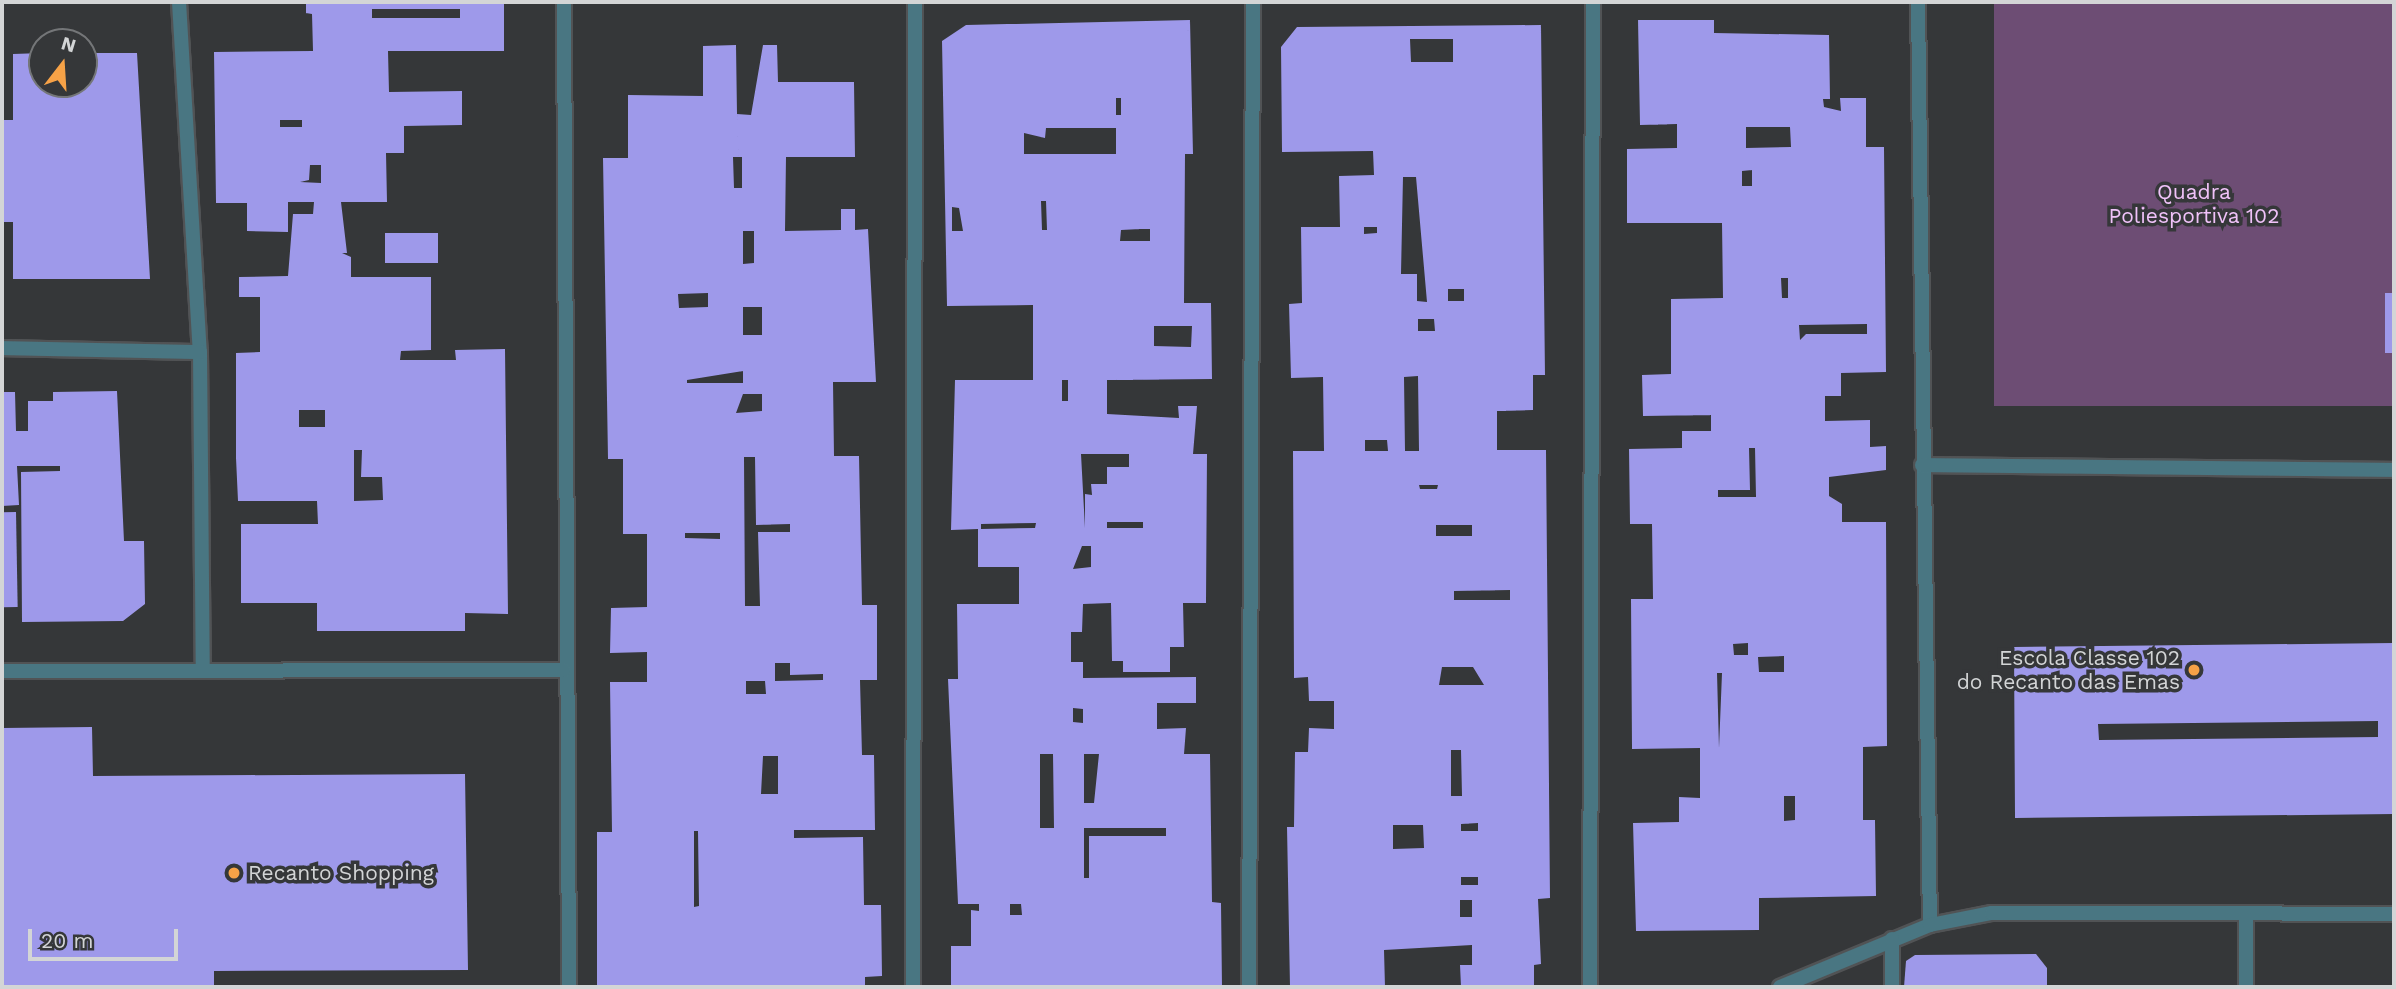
<!DOCTYPE html>
<html>
<head>
<meta charset="utf-8">
<style>
	body { margin:0 }
	#map { position:relative; width:2396px; height:989px; overflow:hidden; background:#353739; font-family:"Work Sans",sans-serif }
	div>[style] { position:absolute }
	.green>* { inset:0; background:#6d4d74; transform-origin:0 0 }
	.building>* { inset:0; background:#9e99ea; transform-origin:0 0 }
	.roads { filter:drop-shadow(2px 0 #515355) drop-shadow(-2px 0 #515355) drop-shadow(0 2px #515355) drop-shadow(0 -2px #515355) }
	.lane>* { height:14px; margin:-7px; padding:0 7px; transform-origin:7px; border-radius:7px; background:#497682 }
	.street>* { height:14px; margin:-7px; padding:0 7px; transform-origin:7px; border-radius:7px; background:#497682 }
	.dots>* { width:19px; height:19px; translate:-50% -50%; box-sizing:border-box; border:4px solid #353739; border-radius:50% }
	span { translate:-50% -50%; white-space:nowrap; text-align:center; line-height:1.15; -webkit-text-stroke:7px #353739; paint-order:stroke }
	.park-label { font-size:21px; color:#f0c2f9 }
	.poi-label { font-size:21px; color:#d3d5d6 }
	.right { translate:-100% -50%; text-align:right }
	.left { translate:0 -50%; text-align:left }
	.frame { position:absolute; inset:0; border:4px solid #d3d5d6; pointer-events:none }
	.north { position:absolute; left:28px; top:28px; width:70px; height:70px; box-sizing:border-box; background:#353739; border:2px solid #747678; border-radius:50%; rotate:17deg; font-size:19px; font-weight:700; line-height:28px; text-align:center; color:#d3d5d6 }
	.north::after { content:''; display:block; margin:auto; width:24px; height:32px; background:#f6a247; clip-path:polygon(50% 0,100% 100%,50% 72%,0 100%) }
	.scale { position:absolute; left:28px; top:929px; width:150px; height:32px; box-sizing:border-box; border:4px solid #d3d5d6; border-top:0; padding-left:9px; font-size:21px; line-height:24px; white-space:nowrap; color:#d3d5d6; -webkit-text-stroke:5px #353739; paint-order:stroke }
</style>
</head>
<body>
<div id="map">
	<div class="green">
		<i style="left:1994px;top:2px;width:400px;height:404px"></i>
	</div>
	<div class="building">
		<i style="clip-path:polygon(evenodd,306px 2px,504px 2px,504px 51px,388px 51px,389px 92px,462px 91px,462px 125px,404px 126px,404px 153px,386px 153px,387px 202px,341px 202px,347px 253px,342px 253px,351px 257px,351px 277px,431px 277px,431px 350px,401px 351px,400px 360px,456px 360px,455px 350px,505px 349px,508px 614px,465px 613px,465px 631px,317px 631px,317px 603px,241px 603px,241px 524px,318px 524px,317px 501px,238px 501px,236px 458px,236px 353px,260px 352px,260px 297px,239px 297px,239px 277px,288px 276px,293px 214px,313px 214px,314px 202px,288px 202px,288px 232px,247px 231px,247px 203px,216px 203px,214px 52px,313px 51px,312px 14px,306px 13px,306px 2px,372px 9px,460px 9px,460px 18px,372px 18px,372px 9px,306px 2px,280px 120px,302px 120px,302px 127px,280px 127px,280px 120px,306px 2px,310px 165px,321px 165px,321px 183px,300px 182px,309px 180px,310px 165px,306px 2px,299px 410px,325px 410px,325px 427px,299px 427px,299px 410px,306px 2px,354px 450px,362px 450px,361px 477px,382px 477px,383px 500px,354px 501px,354px 450px)"></i>
		<i style="clip-path:polygon(evenodd,1190px 20px,1193px 154px,1185px 154px,1184px 303px,1211px 303px,1212px 379px,1107px 380px,1107px 414px,1179px 418px,1178px 406px,1197px 406px,1193px 454px,1207px 454px,1206px 603px,1183px 603px,1184px 647px,1170px 647px,1170px 672px,1123px 672px,1123px 661px,1112px 661px,1111px 603px,1083px 604px,1082px 632px,1071px 632px,1071px 662px,1083px 662px,1083px 678px,1196px 677px,1196px 703px,1157px 703px,1157px 729px,1186px 728px,1184px 754px,1210px 754px,1212px 902px,1221px 903px,1222px 987px,951px 987px,951px 946px,971px 946px,971px 910px,979px 911px,979px 904px,958px 904px,948px 679px,958px 679px,957px 604px,1019px 604px,1019px 567px,978px 567px,978px 529px,951px 530px,955px 380px,1033px 380px,1033px 305px,947px 306px,942px 41px,966px 25px,1190px 20px,1116px 98px,1121px 98px,1121px 115px,1116px 115px,1116px 98px,1190px 20px,1046px 128px,1116px 128px,1116px 154px,1024px 154px,1024px 133px,1045px 138px,1046px 128px,1190px 20px,1041px 201px,1046px 201px,1047px 230px,1042px 230px,1041px 201px,1190px 20px,952px 207px,959px 208px,963px 231px,952px 231px,952px 207px,1190px 20px,1140px 229px,1150px 229px,1150px 241px,1120px 241px,1121px 230px,1140px 229px,1190px 20px,1154px 326px,1192px 326px,1191px 347px,1154px 346px,1154px 326px,1190px 20px,1062px 380px,1068px 380px,1068px 401px,1062px 401px,1062px 380px,1190px 20px,1081px 454px,1129px 454px,1129px 467px,1107px 467px,1107px 484px,1091px 484px,1092px 495px,1085px 494px,1085px 528px,1081px 454px,1190px 20px,1107px 522px,1143px 522px,1143px 528px,1107px 528px,1107px 522px,1190px 20px,1036px 523px,1035px 528px,981px 529px,981px 524px,1036px 523px,1190px 20px,1082px 546px,1091px 546px,1091px 567px,1073px 569px,1082px 546px,1190px 20px,1073px 708px,1083px 709px,1083px 723px,1073px 722px,1073px 708px,1190px 20px,1040px 754px,1053px 754px,1054px 828px,1040px 828px,1040px 754px,1190px 20px,1099px 754px,1094px 803px,1084px 803px,1084px 754px,1099px 754px,1190px 20px,1084px 828px,1166px 828px,1166px 836px,1089px 836px,1089px 878px,1084px 878px,1084px 828px,1190px 20px,1010px 904px,1021px 904px,1022px 915px,1010px 915px,1010px 904px)"></i>
		<i style="clip-path:polygon(evenodd,1638px 20px,1714px 20px,1714px 33px,1829px 35px,1830px 99px,1823px 99px,1824px 107px,1841px 111px,1840px 98px,1866px 98px,1866px 147px,1884px 147px,1886px 372px,1841px 373px,1841px 396px,1825px 396px,1825px 421px,1870px 420px,1870px 447px,1886px 446px,1886px 470px,1829px 477px,1829px 496px,1842px 504px,1842px 522px,1886px 522px,1887px 746px,1863px 747px,1863px 820px,1875px 820px,1876px 896px,1759px 898px,1759px 930px,1636px 931px,1633px 823px,1679px 822px,1679px 797px,1700px 798px,1700px 748px,1632px 749px,1631px 599px,1653px 599px,1652px 524px,1630px 524px,1629px 449px,1682px 448px,1682px 431px,1711px 431px,1711px 415px,1643px 416px,1642px 375px,1671px 374px,1671px 299px,1723px 298px,1722px 223px,1627px 223px,1627px 149px,1677px 148px,1677px 124px,1640px 125px,1638px 20px,1746px 127px,1790px 127px,1791px 147px,1746px 148px,1746px 127px,1638px 20px,1752px 170px,1752px 186px,1742px 186px,1742px 171px,1752px 170px,1638px 20px,1781px 278px,1788px 278px,1788px 298px,1782px 298px,1781px 278px,1638px 20px,1867px 324px,1867px 334px,1806px 334px,1800px 340px,1799px 325px,1867px 324px,1638px 20px,1749px 448px,1755px 448px,1756px 497px,1718px 497px,1718px 490px,1750px 490px,1749px 448px,1638px 20px,1748px 643px,1748px 655px,1734px 655px,1733px 644px,1748px 643px,1638px 20px,1784px 656px,1784px 672px,1759px 672px,1758px 657px,1784px 656px,1638px 20px,1717px 673px,1722px 673px,1719px 748px,1717px 673px,1638px 20px,1784px 796px,1795px 796px,1795px 820px,1784px 821px,1784px 796px)"></i>
		<i style="clip-path:polygon(evenodd,1541px 25px,1545px 375px,1533px 375px,1533px 410px,1497px 411px,1497px 450px,1546px 450px,1550px 898px,1538px 899px,1541px 964px,1534px 965px,1534px 987px,1461px 987px,1460px 965px,1472px 965px,1472px 945px,1384px 950px,1385px 987px,1290px 987px,1287px 827px,1294px 827px,1295px 752px,1308px 752px,1309px 728px,1334px 729px,1334px 701px,1309px 701px,1308px 677px,1294px 678px,1293px 451px,1324px 451px,1323px 377px,1291px 378px,1289px 304px,1302px 303px,1301px 227px,1340px 227px,1339px 176px,1374px 175px,1373px 151px,1282px 152px,1281px 47px,1297px 27px,1541px 25px,1410px 39px,1453px 39px,1453px 62px,1411px 62px,1410px 39px,1541px 25px,1403px 177px,1416px 177px,1427px 302px,1417px 301px,1417px 274px,1401px 274px,1403px 177px,1541px 25px,1364px 227px,1377px 227px,1377px 233px,1364px 234px,1364px 227px,1541px 25px,1448px 289px,1464px 289px,1464px 301px,1448px 301px,1448px 289px,1541px 25px,1418px 319px,1434px 319px,1435px 331px,1418px 331px,1418px 319px,1541px 25px,1418px 376px,1419px 451px,1405px 451px,1404px 377px,1418px 376px,1541px 25px,1365px 440px,1387px 440px,1388px 451px,1365px 451px,1365px 440px,1541px 25px,1419px 485px,1438px 485px,1437px 489px,1420px 489px,1419px 485px,1541px 25px,1436px 525px,1472px 525px,1472px 536px,1436px 536px,1436px 525px,1541px 25px,1510px 590px,1510px 600px,1454px 600px,1454px 591px,1510px 590px,1541px 25px,1442px 667px,1473px 667px,1484px 685px,1439px 685px,1442px 667px,1541px 25px,1451px 750px,1461px 750px,1462px 796px,1451px 796px,1451px 750px,1541px 25px,1478px 823px,1478px 831px,1461px 831px,1461px 824px,1478px 823px,1541px 25px,1393px 825px,1423px 825px,1424px 848px,1393px 849px,1393px 825px,1541px 25px,1461px 877px,1478px 877px,1478px 885px,1461px 885px,1461px 877px,1541px 25px,1460px 900px,1472px 900px,1472px 917px,1460px 917px,1460px 900px)"></i>
		<i style="clip-path:polygon(evenodd,736px 45px,737px 114px,751px 115px,763px 45px,777px 45px,778px 82px,854px 82px,855px 157px,786px 157px,785px 231px,841px 230px,841px 209px,855px 209px,855px 230px,868px 229px,876px 382px,833px 382px,834px 456px,859px 456px,862px 605px,877px 605px,877px 680px,860px 680px,862px 755px,874px 755px,875px 830px,794px 830px,794px 838px,863px 837px,864px 905px,881px 905px,882px 976px,865px 977px,865px 987px,597px 987px,597px 832px,612px 832px,610px 682px,647px 682px,647px 652px,610px 653px,611px 608px,647px 607px,647px 534px,623px 534px,623px 459px,608px 459px,603px 158px,628px 158px,628px 95px,703px 96px,703px 46px,736px 45px,733px 157px,742px 157px,742px 188px,734px 188px,733px 157px,736px 45px,743px 231px,754px 231px,754px 263px,743px 264px,743px 231px,736px 45px,708px 293px,708px 307px,679px 308px,678px 294px,708px 293px,736px 45px,743px 307px,762px 307px,762px 335px,743px 335px,743px 307px,736px 45px,743px 371px,743px 383px,687px 383px,687px 380px,743px 371px,736px 45px,743px 394px,762px 394px,762px 411px,736px 413px,743px 394px,736px 45px,744px 457px,755px 457px,756px 525px,790px 524px,790px 532px,758px 532px,760px 606px,745px 606px,744px 457px,736px 45px,685px 533px,720px 533px,720px 539px,685px 538px,685px 533px,736px 45px,775px 663px,790px 663px,790px 675px,823px 674px,823px 680px,775px 681px,775px 663px,736px 45px,746px 681px,765px 681px,766px 694px,746px 694px,746px 681px,736px 45px,763px 756px,778px 756px,778px 794px,761px 794px,763px 756px,736px 45px,694px 831px,698px 831px,699px 906px,694px 907px,694px 831px)"></i>
		<i style="clip-path:polygon(42px 53px,42px 84px,84px 84px,84px 53px,137px 53px,150px 279px,13px 279px,13px 222px,2px 222px,2px 120px,13px 120px,13px 54px)"></i>
		<i style="left:385px;top:233px;width:53px;height:30px"></i>
		<i style="left:2385px;top:293px;width:9px;height:60px"></i>
		<i style="clip-path:polygon(117px 391px,124px 541px,144px 541px,145px 604px,123px 621px,22px 622px,21px 472px,60px 471px,60px 466px,17px 466px,19px 505px,2px 506px,2px 392px,15px 392px,16px 431px,28px 431px,28px 401px,53px 401px,53px 392px)"></i>
		<i style="left:16px;top:512px;width:95px;height:14px;rotate:89deg"></i>
		<i style="clip-path:polygon(evenodd,2394px 643px,2394px 814px,2015px 818px,2014px 647px,2394px 643px,2378px 721px,2378px 737px,2099px 740px,2098px 724px,2378px 721px)"></i>
		<i style="clip-path:polygon(92px 727px,93px 776px,465px 774px,468px 970px,214px 971px,214px 987px,2px 987px,2px 728px)"></i>
		<i style="clip-path:polygon(2036px 954px,2047px 968px,2047px 987px,1904px 987px,1906px 961px,1915px 955px)"></i>
	</div>
	<div class="roads">
		<div class="lane">
			<i style="left:2246px;top:987px;width:71px;rotate:-90deg"></i>
		</div>
		<div class="street">
			<i style="left:179px;top:2px;width:351px;rotate:86.6deg"></i>
			<i style="left:200px;top:352px;width:317px;rotate:89.5deg"></i>
			<i style="left:564px;top:2px;width:985px;rotate:89.71deg"></i>
			<i style="left:1918px;top:2px;width:923px;rotate:89.26deg"></i>
			<i style="left:2px;top:348px;width:198px;rotate:1.2deg"></i>
			<i style="left:1922px;top:465px;width:472px;rotate:0.6deg"></i>
			<i style="left:2px;top:671px;width:561px;rotate:-0.1deg"></i>
			<i style="left:913px;top:987px;width:985px;rotate:-89.88deg"></i>
			<i style="left:1249px;top:987px;width:985px;rotate:-89.77deg"></i>
			<i style="left:1590px;top:987px;width:985px;rotate:-89.83deg"></i>
			<i style="left:1780px;top:987px;width:162px;rotate:-22.5deg"></i>
			<i style="left:1930px;top:925px;width:63px;rotate:-11deg"></i>
			<i style="left:1992px;top:913px;width:402px;rotate:0.1deg"></i>
			<i style="left:1892px;top:987px;width:48px;rotate:-90deg"></i>
		</div>
	</div>
	<div class="dots">
		<i style="left:2194px;top:670px;background:#f6a247"></i>
		<i style="left:234px;top:873px;background:#f6a247"></i>
	</div>
	<div class="park-label">
		<span style="left:2194px;top:204px">Quadra<br>Poliesportiva 102</span>
	</div>
	<div class="poi-label">
		<span class="right" style="left:2180px;top:670px">Escola Classe 102<br>do Recanto das Emas</span>
		<span class="left" style="left:248px;top:873px">Recanto Shopping</span>
	</div>
	<div class="frame"></div>
	<div class="north">N</div>
	<div class="scale">20 m</div>
</div>
</body>
</html>
